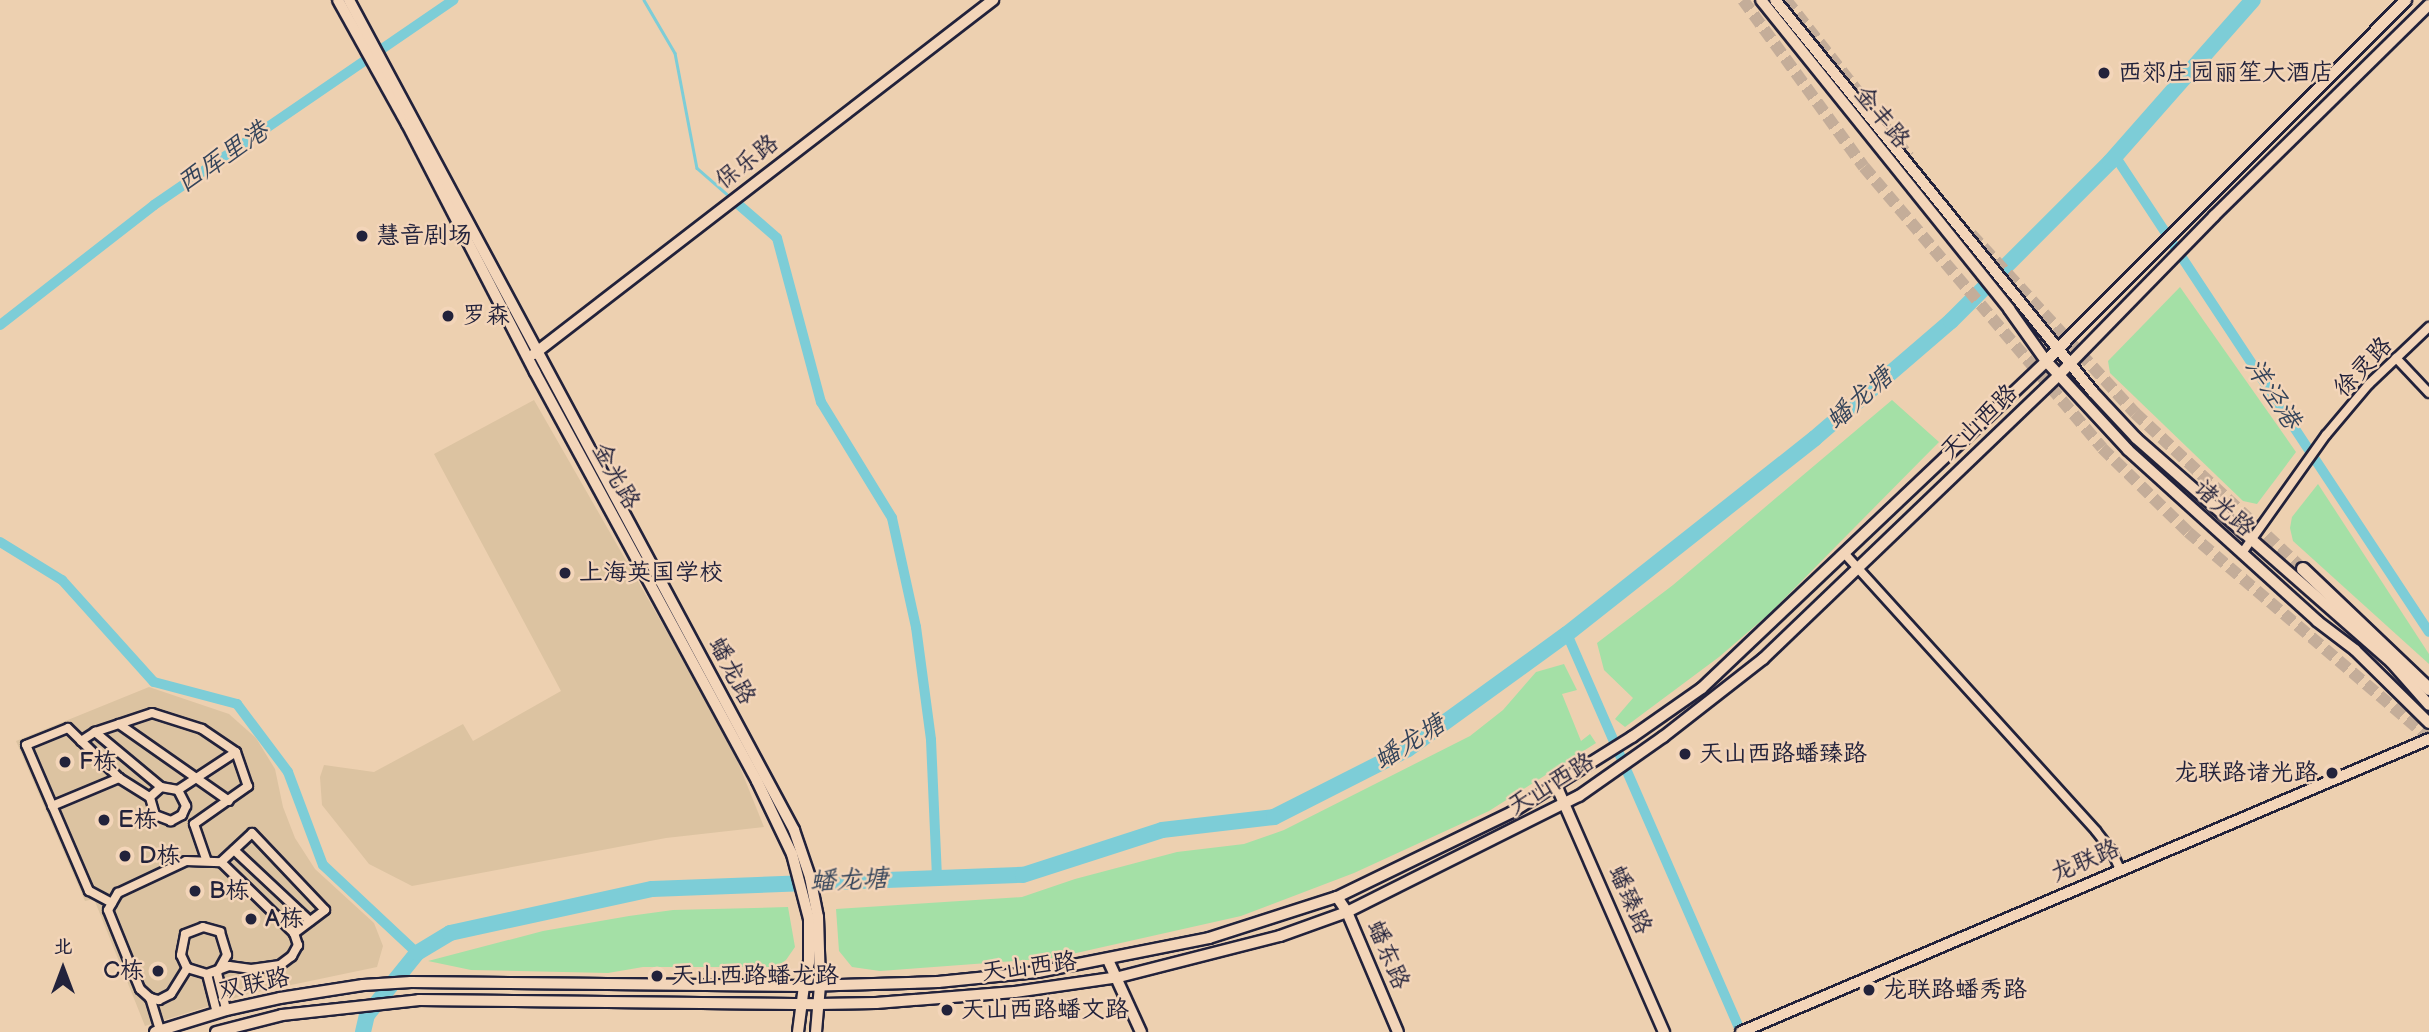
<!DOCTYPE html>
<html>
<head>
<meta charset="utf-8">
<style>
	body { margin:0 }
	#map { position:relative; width:2429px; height:1032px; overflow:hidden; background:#edd0b0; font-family:"Balsamiq Sans","LXGW WenKai TC",sans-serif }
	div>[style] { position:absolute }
	.built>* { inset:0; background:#dcc3a1 }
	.green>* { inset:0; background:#a4e0a6 }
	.stream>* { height:2.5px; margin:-1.25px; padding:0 1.25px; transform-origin:1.25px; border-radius:1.25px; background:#7dcdd7 }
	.canal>* { height:10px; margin:-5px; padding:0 5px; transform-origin:5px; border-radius:5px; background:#7dcdd7 }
	.river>* { height:16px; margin:-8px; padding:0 8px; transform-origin:8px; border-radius:8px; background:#7dcdd7 }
	.primary-tunnel>* { height:12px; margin-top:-6px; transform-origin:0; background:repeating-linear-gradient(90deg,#c4ad99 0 12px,transparent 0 18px) }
	.roads { filter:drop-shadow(2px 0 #22223b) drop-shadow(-2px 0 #22223b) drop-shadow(0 2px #22223b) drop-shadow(0 -2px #22223b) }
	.minor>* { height:8px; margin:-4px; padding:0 4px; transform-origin:4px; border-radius:4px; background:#f3d5b9 }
	.tertiary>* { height:10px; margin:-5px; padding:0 5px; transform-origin:5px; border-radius:5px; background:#f3d5b9 }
	.secondary>* { height:10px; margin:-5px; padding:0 5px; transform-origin:5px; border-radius:5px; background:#f3d5b9 }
	.primary>* { height:12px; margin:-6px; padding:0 6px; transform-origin:6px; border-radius:6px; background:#f3d5b9 }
	.dots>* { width:19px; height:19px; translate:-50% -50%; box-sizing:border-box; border:4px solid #f3d5b9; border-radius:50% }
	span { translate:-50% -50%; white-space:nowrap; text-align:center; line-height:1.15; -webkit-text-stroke:5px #f3d5b9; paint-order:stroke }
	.poi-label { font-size:24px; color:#22223b }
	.left { translate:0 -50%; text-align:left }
	.right { translate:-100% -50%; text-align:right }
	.street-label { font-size:24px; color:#22223b }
	.water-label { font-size:26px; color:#34445a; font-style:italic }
	.north { position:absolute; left:28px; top:934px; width:70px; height:70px; -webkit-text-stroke:5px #f3d5b9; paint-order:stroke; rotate:0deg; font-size:19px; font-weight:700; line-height:28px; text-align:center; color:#22223b }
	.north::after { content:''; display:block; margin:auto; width:24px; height:32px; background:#22223b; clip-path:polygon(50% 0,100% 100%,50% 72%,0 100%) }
</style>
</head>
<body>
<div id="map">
	<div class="built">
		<i style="clip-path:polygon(534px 400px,729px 740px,764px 827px,666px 838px,412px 886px,369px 864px,322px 805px,320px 777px,324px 765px,374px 772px,463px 724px,473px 741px,561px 691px,434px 454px)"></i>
		<i style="clip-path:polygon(149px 687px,229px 714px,256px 738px,275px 769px,283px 807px,295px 838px,315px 869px,374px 923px,383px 946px,377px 967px,248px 994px,145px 1026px,94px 899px,85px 901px,16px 741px)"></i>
	</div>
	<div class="green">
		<i style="clip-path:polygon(2180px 287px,2296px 452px,2257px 504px,2243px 501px,2110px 373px,2108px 361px)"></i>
		<i style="clip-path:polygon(1892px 400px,1939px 442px,1769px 614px,1719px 657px,1625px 727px,1615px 719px,1633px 698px,1604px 670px,1597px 643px,1673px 585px)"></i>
		<i style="clip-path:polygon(2318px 484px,2429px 654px,2429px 664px,2293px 541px,2290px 528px,2292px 517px)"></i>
		<i style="clip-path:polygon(1564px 664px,1577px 690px,1562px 694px,1581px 741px,1590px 734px,1596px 743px,1489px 811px,1354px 873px,1241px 916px,1054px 958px,880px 971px,852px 967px,839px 951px,836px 909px,1022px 897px,1075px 879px,1177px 852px,1244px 844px,1284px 830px,1470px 736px,1503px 710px,1536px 672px)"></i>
		<i style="clip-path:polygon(788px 907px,795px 947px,786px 960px,776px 967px,643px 967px,608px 973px,471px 970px,428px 961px,543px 931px,629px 916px,673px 910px)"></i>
	</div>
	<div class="stream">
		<i style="left:644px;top:0;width:61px;rotate:59.7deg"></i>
		<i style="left:675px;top:53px;width:117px;rotate:79.2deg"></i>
		<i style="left:697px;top:168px;width:40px;rotate:41deg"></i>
	</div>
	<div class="canal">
		<i style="left:2115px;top:156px;width:570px;rotate:56.59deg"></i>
		<i style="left:739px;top:205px;width:50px;rotate:41deg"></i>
		<i style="left:777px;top:238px;width:170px;rotate:75deg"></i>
		<i style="left:821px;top:402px;width:136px;rotate:58.5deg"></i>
		<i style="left:892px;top:518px;width:112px;rotate:77.6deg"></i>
		<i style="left:916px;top:627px;width:114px;rotate:82.4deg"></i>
		<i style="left:931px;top:740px;width:139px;rotate:87.5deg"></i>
		<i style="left:0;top:325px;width:195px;rotate:-37.9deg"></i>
		<i style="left:154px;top:205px;width:363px;rotate:-34.4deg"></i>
		<i style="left:0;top:542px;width:73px;rotate:31.5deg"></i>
		<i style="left:62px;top:580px;width:137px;rotate:48deg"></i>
		<i style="left:154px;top:682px;width:86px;rotate:14.8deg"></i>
		<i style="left:237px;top:704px;width:85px;rotate:53.1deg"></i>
		<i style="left:288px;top:772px;width:99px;rotate:69.4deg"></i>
		<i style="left:323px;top:865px;width:129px;rotate:43.1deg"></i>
		<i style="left:1567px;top:634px;width:434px;rotate:66.4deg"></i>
	</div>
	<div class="river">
		<i style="left:363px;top:1032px;width:17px;rotate:-77deg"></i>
		<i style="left:367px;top:1015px;width:80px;rotate:-51.1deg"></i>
		<i style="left:417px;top:953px;width:39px;rotate:-31deg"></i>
		<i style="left:450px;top:933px;width:207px;rotate:-12.3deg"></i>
		<i style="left:652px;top:889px;width:371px;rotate:-2.2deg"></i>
		<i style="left:1023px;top:875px;width:146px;rotate:-17.9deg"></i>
		<i style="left:1162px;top:830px;width:113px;rotate:-6.6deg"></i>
		<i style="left:1274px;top:817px;width:150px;rotate:-26.9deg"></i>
		<i style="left:1408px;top:749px;width:196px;rotate:-35.9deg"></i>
		<i style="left:1567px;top:634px;width:316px;rotate:-38.3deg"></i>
		<i style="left:1815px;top:438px;width:179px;rotate:-40.7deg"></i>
		<i style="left:1951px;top:321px;width:225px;rotate:-45deg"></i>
		<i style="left:2110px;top:162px;width:216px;rotate:-48.6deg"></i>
	</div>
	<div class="primary-tunnel">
		<i style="left:1743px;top:0;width:206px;rotate:54.1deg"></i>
		<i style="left:1864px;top:167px;width:368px;rotate:49.7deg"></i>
		<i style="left:2102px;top:448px;width:120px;rotate:44.3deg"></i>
		<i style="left:2188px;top:532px;width:317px;rotate:40.5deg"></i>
		<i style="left:1786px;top:0;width:199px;rotate:51.9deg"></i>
		<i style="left:1971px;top:234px;width:243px;rotate:47.5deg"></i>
		<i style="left:2135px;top:413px;width:229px;rotate:42.9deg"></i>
	</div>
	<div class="roads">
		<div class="minor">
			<i style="left:2396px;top:358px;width:48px;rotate:46.7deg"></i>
			<i style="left:2242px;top:553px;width:145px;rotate:-54.6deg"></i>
			<i style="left:2326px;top:435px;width:67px;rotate:-49.9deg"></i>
			<i style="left:2369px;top:384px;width:83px;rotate:-43.5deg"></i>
			<i style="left:1845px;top:554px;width:374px;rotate:47.8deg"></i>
			<i style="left:2096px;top:831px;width:24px;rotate:52deg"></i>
			<i style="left:2111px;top:850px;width:21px;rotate:65deg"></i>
			<i style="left:119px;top:724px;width:134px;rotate:35deg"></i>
			<i style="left:95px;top:732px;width:86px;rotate:39.8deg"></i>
			<i style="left:81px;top:741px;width:17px;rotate:-33deg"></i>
			<i style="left:95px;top:732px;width:60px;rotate:-18.4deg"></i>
			<i style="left:152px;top:713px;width:52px;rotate:17.7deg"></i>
			<i style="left:202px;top:729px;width:41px;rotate:34.1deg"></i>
			<i style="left:236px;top:752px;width:36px;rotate:71deg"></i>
			<i style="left:248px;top:786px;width:66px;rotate:144.9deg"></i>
			<i style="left:194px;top:824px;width:39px;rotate:71deg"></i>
			<i style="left:161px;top:787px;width:17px;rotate:10deg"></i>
			<i style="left:178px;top:790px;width:18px;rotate:63deg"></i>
			<i style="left:186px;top:806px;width:10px;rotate:114deg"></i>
			<i style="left:182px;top:815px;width:13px;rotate:151deg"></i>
			<i style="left:171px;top:821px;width:17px;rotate:-159deg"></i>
			<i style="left:155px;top:815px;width:19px;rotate:-106deg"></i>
			<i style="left:150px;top:797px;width:15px;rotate:-42deg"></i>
			<i style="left:178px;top:790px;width:69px;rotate:-33.2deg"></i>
			<i style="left:52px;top:806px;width:73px;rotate:-22.7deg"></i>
			<i style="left:234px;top:850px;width:104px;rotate:43.1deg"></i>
			<i style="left:221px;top:862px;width:42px;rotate:-43.1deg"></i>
			<i style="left:252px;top:833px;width:106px;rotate:46.5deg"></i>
			<i style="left:325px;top:910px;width:39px;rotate:143deg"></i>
			<i style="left:112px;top:903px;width:26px;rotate:-152deg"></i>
			<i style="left:89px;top:891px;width:159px;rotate:-113.3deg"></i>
			<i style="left:26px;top:745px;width:45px;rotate:-22deg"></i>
			<i style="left:68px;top:728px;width:71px;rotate:44.4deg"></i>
			<i style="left:119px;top:778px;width:36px;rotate:32deg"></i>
			<i style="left:150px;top:998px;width:9px;rotate:13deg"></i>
			<i style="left:159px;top:1000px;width:13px;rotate:-27deg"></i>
			<i style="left:171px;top:994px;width:31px;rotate:-58deg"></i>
			<i style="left:217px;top:1013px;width:40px;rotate:-104.4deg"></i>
			<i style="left:207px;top:974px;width:21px;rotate:-163deg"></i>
			<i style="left:187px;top:968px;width:14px;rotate:-115deg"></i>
			<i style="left:181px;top:955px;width:21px;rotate:-79deg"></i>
			<i style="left:185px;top:934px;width:19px;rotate:-21deg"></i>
			<i style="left:203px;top:927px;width:18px;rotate:16deg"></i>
			<i style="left:220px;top:932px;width:24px;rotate:73deg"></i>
			<i style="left:227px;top:955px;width:21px;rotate:119deg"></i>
			<i style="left:217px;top:973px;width:38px;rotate:76deg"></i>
			<i style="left:160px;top:1030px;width:34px;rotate:-107deg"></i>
			<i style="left:150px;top:998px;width:13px;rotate:-138deg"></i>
			<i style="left:140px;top:989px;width:85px;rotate:-112.1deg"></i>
			<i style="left:108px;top:910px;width:20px;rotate:-60deg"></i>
			<i style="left:118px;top:893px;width:75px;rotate:-25.2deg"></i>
			<i style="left:186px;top:861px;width:35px;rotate:2deg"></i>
			<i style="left:221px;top:862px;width:102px;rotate:44.2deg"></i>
			<i style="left:294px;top:933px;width:13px;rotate:72deg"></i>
			<i style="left:298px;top:945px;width:13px;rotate:119deg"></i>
			<i style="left:292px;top:956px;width:15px;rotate:143deg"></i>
			<i style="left:280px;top:965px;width:29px;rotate:172deg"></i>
			<i style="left:251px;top:969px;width:22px;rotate:-172deg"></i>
			<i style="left:229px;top:966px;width:23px;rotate:160deg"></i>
		</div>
		<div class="tertiary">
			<i style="left:338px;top:0;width:142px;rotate:60.9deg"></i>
			<i style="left:407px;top:124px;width:279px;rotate:62.7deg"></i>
			<i style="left:535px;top:372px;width:465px;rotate:61.5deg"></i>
			<i style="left:757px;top:781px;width:81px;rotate:64.4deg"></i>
			<i style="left:792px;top:854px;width:67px;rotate:75.3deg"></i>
			<i style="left:809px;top:919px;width:43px;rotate:90deg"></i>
			<i style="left:809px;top:962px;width:25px;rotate:102deg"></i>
			<i style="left:349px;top:0;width:942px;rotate:61.8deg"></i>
			<i style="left:794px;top:830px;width:50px;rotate:71.2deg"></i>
			<i style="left:810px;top:877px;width:41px;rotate:78.7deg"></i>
			<i style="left:818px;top:917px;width:68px;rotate:88.3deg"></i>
			<i style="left:534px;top:354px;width:580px;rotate:-37.64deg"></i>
			<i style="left:1556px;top:785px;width:270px;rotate:66.4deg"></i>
			<i style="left:1337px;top:897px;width:18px;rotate:56deg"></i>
			<i style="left:1347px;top:912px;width:130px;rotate:67deg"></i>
			<i style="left:1108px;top:960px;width:79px;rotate:65.4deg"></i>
			<i style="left:1741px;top:1032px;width:748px;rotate:-23.07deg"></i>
		</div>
		<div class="secondary">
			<i style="left:1761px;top:0;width:396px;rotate:51.2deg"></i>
			<i style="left:2009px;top:309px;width:64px;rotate:54.6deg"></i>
			<i style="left:2046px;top:361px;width:121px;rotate:47.3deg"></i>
			<i style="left:2128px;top:450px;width:255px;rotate:42.1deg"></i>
			<i style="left:2317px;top:621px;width:48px;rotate:37.3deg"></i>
			<i style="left:2355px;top:650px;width:104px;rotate:44.6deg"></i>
			<i style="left:1775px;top:0;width:505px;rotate:50.95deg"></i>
			<i style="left:2093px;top:392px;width:63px;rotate:46.9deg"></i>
			<i style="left:2136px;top:438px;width:339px;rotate:41.3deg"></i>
			<i style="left:2391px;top:662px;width:57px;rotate:48.5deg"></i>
			<i style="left:155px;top:1032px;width:74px;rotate:-17.2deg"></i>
			<i style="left:226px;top:1010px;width:55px;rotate:-12.5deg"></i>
			<i style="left:280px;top:998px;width:84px;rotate:-8.9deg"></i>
			<i style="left:363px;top:985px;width:48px;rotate:-3.6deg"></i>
			<i style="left:411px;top:982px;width:393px;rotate:0.6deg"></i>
			<i style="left:804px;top:986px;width:134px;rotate:-1.7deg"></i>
			<i style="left:938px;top:982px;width:100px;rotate:-5.7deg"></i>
			<i style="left:1038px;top:972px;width:174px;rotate:-11.2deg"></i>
			<i style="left:1209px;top:938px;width:134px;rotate:-17.8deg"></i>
			<i style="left:1337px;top:897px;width:195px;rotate:-25.9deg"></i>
			<i style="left:1512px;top:812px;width:142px;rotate:-32deg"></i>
			<i style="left:1632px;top:737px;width:85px;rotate:-35deg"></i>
			<i style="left:1702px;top:688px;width:475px;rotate:-43.5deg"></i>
			<i style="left:2046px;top:361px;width:510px;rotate:-45.08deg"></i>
			<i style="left:216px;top:1032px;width:68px;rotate:-14.4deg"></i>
			<i style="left:282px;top:1015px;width:138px;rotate:-6.2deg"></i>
			<i style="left:419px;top:1000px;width:400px;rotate:0.6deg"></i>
			<i style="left:819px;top:1004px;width:57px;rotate:-1deg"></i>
			<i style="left:876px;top:1003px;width:139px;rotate:-4.5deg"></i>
			<i style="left:1015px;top:992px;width:105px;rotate:-8.2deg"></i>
			<i style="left:1119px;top:977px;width:166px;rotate:-14.3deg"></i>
			<i style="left:1280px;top:936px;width:71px;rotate:-19.7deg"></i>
			<i style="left:1347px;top:912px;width:259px;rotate:-26.6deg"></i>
			<i style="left:1579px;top:796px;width:103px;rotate:-35.1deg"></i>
			<i style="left:1663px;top:737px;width:127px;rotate:-38deg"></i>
			<i style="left:1763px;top:659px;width:410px;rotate:-43.8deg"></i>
			<i style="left:2059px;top:375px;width:222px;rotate:-45.7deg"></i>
			<i style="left:2214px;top:216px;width:301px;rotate:-44.5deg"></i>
			<i style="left:798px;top:1032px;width:46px;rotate:-82.6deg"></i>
			<i style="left:816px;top:1032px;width:47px;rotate:-85.1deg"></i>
		</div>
		<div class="primary">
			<i style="left:2303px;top:569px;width:174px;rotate:43.6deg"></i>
		</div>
	</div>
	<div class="dots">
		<i style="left:2104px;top:73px;background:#22223b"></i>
		<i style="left:362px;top:236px;background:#22223b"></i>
		<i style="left:448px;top:316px;background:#22223b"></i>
		<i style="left:565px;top:573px;background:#22223b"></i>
		<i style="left:1685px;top:754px;background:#22223b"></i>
		<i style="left:65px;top:762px;background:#22223b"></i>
		<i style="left:2332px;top:773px;background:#22223b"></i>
		<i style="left:104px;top:820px;background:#22223b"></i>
		<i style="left:125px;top:856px;background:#22223b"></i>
		<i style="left:195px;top:891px;background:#22223b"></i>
		<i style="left:251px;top:919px;background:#22223b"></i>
		<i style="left:158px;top:971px;background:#22223b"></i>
		<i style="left:657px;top:976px;background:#22223b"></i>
		<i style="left:1869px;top:990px;background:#22223b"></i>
		<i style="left:947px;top:1010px;background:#22223b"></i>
	</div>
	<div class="poi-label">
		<span class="left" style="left:2118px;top:73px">西郊庄园丽笙大酒店</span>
		<span class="left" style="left:376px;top:236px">慧音剧场</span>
		<span class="left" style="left:462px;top:316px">罗森</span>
		<span class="left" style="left:579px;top:573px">上海英国学校</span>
		<span class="left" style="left:1699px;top:754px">天山西路蟠臻路</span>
		<span class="left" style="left:79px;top:762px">F栋</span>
		<span class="right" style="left:2318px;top:773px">龙联路诸光路</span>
		<span class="left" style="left:118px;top:820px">E栋</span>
		<span class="left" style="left:139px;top:856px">D栋</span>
		<span class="left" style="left:209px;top:891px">B栋</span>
		<span class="left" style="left:265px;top:919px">A栋</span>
		<span class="right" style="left:144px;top:971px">C栋</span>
		<span class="left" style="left:671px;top:976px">天山西路蟠龙路</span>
		<span class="left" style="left:1883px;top:990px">龙联路蟠秀路</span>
		<span class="left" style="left:961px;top:1010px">天山西路蟠文路</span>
	</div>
	<div class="street-label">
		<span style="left:1882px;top:117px;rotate:51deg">金丰路</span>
		<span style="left:747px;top:162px;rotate:-38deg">保乐路</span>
		<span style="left:2363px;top:367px;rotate:-46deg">徐灵路</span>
		<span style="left:1979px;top:422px;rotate:-44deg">天山西路</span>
		<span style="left:616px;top:476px;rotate:61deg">金光路</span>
		<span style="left:2224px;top:508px;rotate:42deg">诸光路</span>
		<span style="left:732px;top:671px;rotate:62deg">蟠龙路</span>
		<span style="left:1551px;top:784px;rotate:-31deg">天山西路</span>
		<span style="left:2085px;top:861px;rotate:-23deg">龙联路</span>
		<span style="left:1630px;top:900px;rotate:66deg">蟠臻路</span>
		<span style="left:1388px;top:955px;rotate:67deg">蟠东路</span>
		<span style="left:1029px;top:967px;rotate:-7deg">天山西路</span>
		<span style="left:254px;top:984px;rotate:-12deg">双联路</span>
	</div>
	<div class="water-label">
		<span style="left:223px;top:158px;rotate:-34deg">西厍里港</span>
		<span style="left:2272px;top:394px;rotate:57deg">洋泾港</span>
		<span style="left:1860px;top:399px;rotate:-41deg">蟠龙塘</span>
		<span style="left:1410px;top:743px;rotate:-32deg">蟠龙塘</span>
		<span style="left:849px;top:881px;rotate:-2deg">蟠龙塘</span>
	</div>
	<div class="north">北</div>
</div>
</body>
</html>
